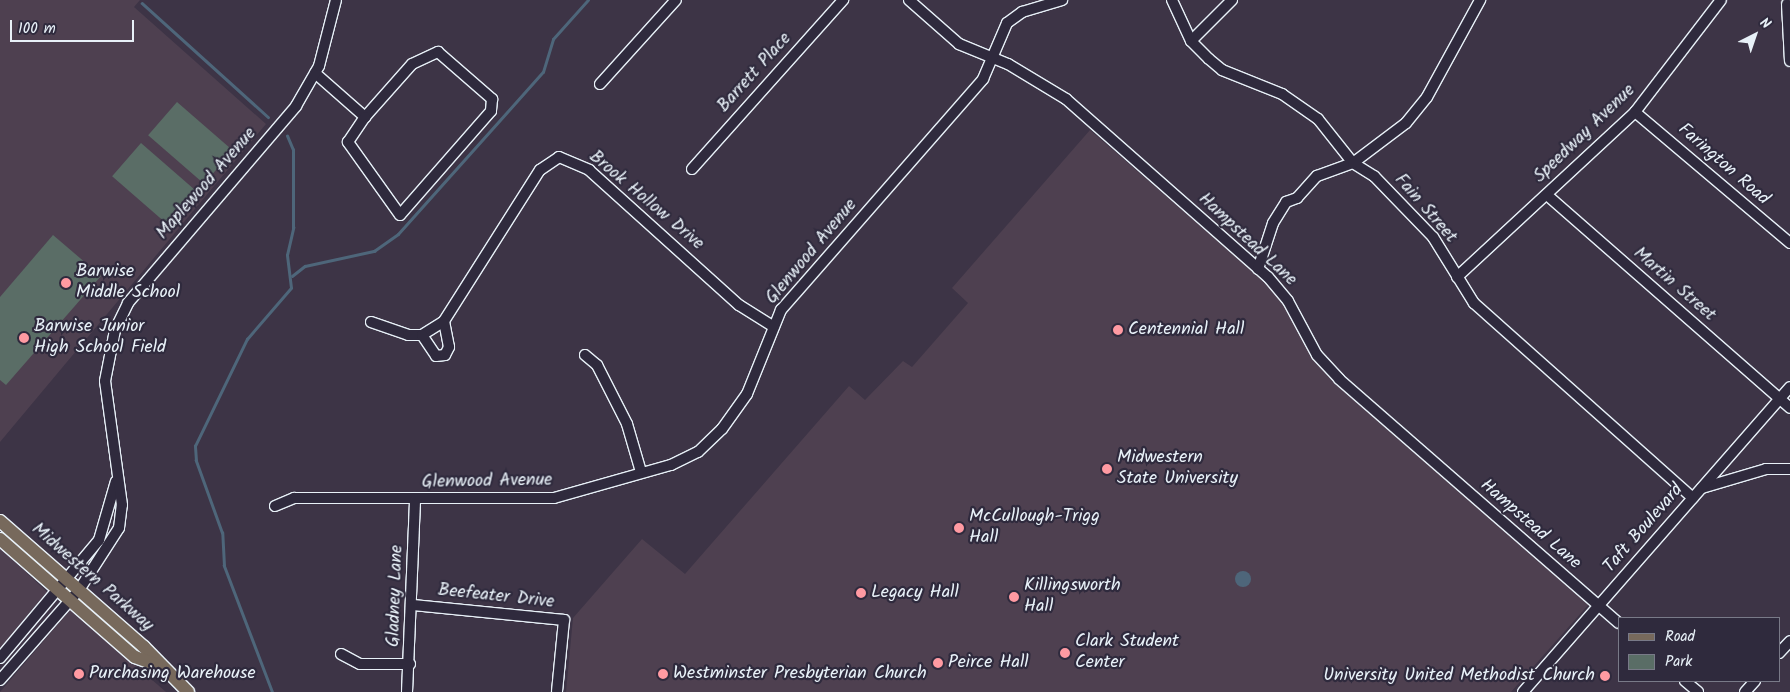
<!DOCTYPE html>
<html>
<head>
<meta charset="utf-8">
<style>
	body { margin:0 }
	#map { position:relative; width:1790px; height:692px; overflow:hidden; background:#3d3446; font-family:Kalam,sans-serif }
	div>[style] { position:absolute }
	.built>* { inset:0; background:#4e4050 }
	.green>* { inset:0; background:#5a6d66; transform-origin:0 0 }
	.water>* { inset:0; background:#4e667a }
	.round { border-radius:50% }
	.stream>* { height:2.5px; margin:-1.25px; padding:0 1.25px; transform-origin:1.25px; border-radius:1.25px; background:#4e667a }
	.roads { filter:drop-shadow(1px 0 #e8f1f8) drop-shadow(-1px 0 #e8f1f8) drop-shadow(0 1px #e8f1f8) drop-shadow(0 -1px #e8f1f8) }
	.minor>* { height:10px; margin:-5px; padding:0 5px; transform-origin:5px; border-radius:5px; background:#2f2a3d }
	.major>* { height:12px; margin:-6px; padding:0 6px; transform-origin:6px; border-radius:6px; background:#77695c }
	.dots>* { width:14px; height:14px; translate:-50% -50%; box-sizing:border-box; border:2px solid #2f2a3d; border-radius:50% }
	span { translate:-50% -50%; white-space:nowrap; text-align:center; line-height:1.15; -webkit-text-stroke:4.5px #2f2a3d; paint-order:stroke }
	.street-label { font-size:18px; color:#e8f1f8 }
	.poi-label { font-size:18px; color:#e8f1f8 }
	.left { translate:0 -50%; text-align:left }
	.right { translate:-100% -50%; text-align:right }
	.legend { position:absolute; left:1618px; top:617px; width:162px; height:65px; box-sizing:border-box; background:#2f2a3d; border:1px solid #797a88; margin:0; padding:6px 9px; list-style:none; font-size:15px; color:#e8f1f8 }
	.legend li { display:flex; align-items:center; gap:10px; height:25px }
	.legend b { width:25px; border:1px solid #797a88 }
	.north { position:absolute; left:1730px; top:10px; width:50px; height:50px; -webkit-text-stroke:4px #2f2a3d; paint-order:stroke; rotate:41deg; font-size:14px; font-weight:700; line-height:20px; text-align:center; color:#e8f1f8 }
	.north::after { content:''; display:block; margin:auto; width:18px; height:22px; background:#e8f1f8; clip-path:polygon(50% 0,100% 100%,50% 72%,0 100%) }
	.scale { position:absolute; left:10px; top:20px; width:124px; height:22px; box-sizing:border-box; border:2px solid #e8f1f8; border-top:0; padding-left:6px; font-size:15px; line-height:18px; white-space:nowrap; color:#e8f1f8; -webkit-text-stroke:4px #2f2a3d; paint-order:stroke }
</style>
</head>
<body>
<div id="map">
	<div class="built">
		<i style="clip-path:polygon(0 0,140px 0,134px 7px,266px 124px,0 442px)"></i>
		<i style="clip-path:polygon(1090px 130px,1280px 295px,1312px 358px,1589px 604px,1511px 692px,566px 692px,573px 618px,642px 539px,685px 574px,849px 386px,865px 400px,903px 361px,912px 367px,968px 303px,952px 288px)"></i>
		<i style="clip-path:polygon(0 548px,47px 592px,0 648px)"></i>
		<i style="clip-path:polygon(71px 609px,166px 692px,0 692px)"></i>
	</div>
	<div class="green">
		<i style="left:177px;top:102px;width:74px;height:44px;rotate:41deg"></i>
		<i style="left:141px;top:143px;width:75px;height:44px;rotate:41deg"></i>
		<i style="clip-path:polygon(53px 235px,101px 276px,6px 385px,0 380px,0 297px)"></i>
	</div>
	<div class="water">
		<i class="round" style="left:1235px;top:571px;width:16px;height:16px"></i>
	</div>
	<div class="stream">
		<i style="left:142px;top:3px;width:170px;rotate:42.1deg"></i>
		<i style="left:292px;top:276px;width:16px;rotate:-38deg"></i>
		<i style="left:305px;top:266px;width:71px;rotate:-12.3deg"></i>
		<i style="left:374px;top:251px;width:29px;rotate:-35deg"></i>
		<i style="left:398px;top:234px;width:217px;rotate:-48.2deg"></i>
		<i style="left:543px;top:72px;width:34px;rotate:-73deg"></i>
		<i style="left:553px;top:39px;width:52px;rotate:-48.1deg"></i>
		<i style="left:272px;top:692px;width:135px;rotate:-110.9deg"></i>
		<i style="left:224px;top:566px;width:33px;rotate:-93deg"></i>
		<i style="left:222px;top:533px;width:77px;rotate:-109.9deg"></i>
		<i style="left:196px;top:461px;width:15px;rotate:-94deg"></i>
		<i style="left:195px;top:446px;width:119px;rotate:-64.1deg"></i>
		<i style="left:247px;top:339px;width:67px;rotate:-49.2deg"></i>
		<i style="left:291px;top:288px;width:33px;rotate:-97deg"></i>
		<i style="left:287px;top:255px;width:28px;rotate:-77deg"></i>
		<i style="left:293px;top:228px;width:78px;rotate:-90deg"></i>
		<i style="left:293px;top:150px;width:15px;rotate:-113deg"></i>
	</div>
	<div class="roads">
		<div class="minor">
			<i style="left:909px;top:0;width:67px;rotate:41.3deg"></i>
			<i style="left:959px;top:44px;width:53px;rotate:22.2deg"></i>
			<i style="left:1008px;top:64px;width:68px;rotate:31.1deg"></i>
			<i style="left:1066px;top:99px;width:269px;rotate:41.4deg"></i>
			<i style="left:1268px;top:277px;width:31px;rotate:50deg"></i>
			<i style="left:1288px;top:301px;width:61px;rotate:61.8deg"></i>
			<i style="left:1317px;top:355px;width:33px;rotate:47deg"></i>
			<i style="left:1339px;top:379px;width:371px;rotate:41.1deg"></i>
			<i style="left:1172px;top:0;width:45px;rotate:65.1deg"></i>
			<i style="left:1191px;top:41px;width:25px;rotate:45deg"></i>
			<i style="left:1209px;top:59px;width:17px;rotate:40deg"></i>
			<i style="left:1222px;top:70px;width:65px;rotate:21.8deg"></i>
			<i style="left:1282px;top:94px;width:44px;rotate:34.8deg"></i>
			<i style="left:1318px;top:119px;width:56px;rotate:51.5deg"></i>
			<i style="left:1353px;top:163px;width:25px;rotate:32deg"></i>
			<i style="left:1374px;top:176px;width:85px;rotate:46deg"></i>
			<i style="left:1433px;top:237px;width:78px;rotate:58.2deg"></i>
			<i style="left:1474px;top:303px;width:293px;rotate:41.7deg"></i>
			<i style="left:1787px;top:4px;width:57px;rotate:87deg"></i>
			<i style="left:1191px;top:41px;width:58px;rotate:-45deg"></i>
			<i style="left:315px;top:73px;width:67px;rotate:41.3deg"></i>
			<i style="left:365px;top:117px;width:71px;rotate:-48.4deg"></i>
			<i style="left:412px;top:64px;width:29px;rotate:-25deg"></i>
			<i style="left:438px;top:52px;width:72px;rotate:41deg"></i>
			<i style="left:492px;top:99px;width:12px;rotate:95deg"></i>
			<i style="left:491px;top:111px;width:138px;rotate:131.2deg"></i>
			<i style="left:400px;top:215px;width:90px;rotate:-125.5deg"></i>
			<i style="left:348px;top:142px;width:30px;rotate:-56deg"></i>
			<i style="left:600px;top:84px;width:113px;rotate:-47.9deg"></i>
			<i style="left:1635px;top:112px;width:203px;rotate:40.2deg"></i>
			<i style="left:692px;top:169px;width:227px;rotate:-48.2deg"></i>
			<i style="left:1547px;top:195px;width:323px;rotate:41.2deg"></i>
			<i style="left:1258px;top:269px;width:48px;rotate:-71.9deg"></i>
			<i style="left:1273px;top:223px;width:25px;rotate:-58deg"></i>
			<i style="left:1286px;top:202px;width:12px;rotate:-20deg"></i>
			<i style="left:1297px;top:198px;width:30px;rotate:-48deg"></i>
			<i style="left:1317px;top:176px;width:38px;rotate:-20deg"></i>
			<i style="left:1353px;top:163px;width:66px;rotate:-37deg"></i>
			<i style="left:1406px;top:123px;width:33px;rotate:-51deg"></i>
			<i style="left:1427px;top:97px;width:111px;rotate:-61.3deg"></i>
			<i style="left:1457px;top:277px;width:243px;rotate:-42.8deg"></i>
			<i style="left:1635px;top:112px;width:141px;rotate:-52.5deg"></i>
			<i style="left:371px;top:322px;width:39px;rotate:19deg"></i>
			<i style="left:408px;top:335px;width:14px"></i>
			<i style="left:422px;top:335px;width:26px;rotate:-32deg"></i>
			<i style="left:444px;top:321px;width:179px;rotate:-57.6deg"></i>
			<i style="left:540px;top:170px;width:23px;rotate:-34deg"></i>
			<i style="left:559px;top:157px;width:33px;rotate:23deg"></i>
			<i style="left:589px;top:170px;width:202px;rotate:42deg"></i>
			<i style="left:739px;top:305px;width:41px;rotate:32.2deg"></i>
			<i style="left:422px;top:335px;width:25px;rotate:56deg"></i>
			<i style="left:436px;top:356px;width:9px;rotate:-6deg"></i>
			<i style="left:445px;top:355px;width:9px;rotate:-63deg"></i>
			<i style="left:449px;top:347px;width:26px;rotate:-101deg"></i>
			<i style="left:585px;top:355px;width:16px;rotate:40deg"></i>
			<i style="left:597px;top:365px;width:66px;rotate:63deg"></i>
			<i style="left:627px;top:424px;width:50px;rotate:73.7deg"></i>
			<i style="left:1702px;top:488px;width:67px;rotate:-16.5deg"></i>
			<i style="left:1766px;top:469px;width:24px"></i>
			<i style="left:275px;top:506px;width:21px;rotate:-23deg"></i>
			<i style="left:294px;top:498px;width:260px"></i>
			<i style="left:554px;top:498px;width:122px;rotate:-15.8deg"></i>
			<i style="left:671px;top:465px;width:30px;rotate:-26deg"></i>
			<i style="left:698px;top:452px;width:33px;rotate:-44deg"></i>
			<i style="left:722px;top:429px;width:43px;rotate:-54.5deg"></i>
			<i style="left:747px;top:394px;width:91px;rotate:-68deg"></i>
			<i style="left:781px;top:310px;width:307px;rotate:-48.8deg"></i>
			<i style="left:983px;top:79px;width:61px;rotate:-66.8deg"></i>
			<i style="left:1007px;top:23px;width:19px;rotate:-36deg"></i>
			<i style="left:1022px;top:12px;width:42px;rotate:-16.7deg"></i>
			<i style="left:413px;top:605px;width:152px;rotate:5.7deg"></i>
			<i style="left:564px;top:620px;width:72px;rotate:95.6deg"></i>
			<i style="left:1779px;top:653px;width:16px;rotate:-47deg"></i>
			<i style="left:341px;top:654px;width:21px;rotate:28deg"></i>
			<i style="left:360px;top:664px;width:50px"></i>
			<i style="left:0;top:658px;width:154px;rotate:-50deg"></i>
			<i style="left:99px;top:540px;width:61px;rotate:-73.9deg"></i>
			<i style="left:0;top:680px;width:120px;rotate:-48.7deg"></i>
			<i style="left:79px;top:590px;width:74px;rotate:-57.2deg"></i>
			<i style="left:119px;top:528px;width:23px;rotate:-83deg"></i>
			<i style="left:122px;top:505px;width:125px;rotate:-97.8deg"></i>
			<i style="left:105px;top:381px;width:52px;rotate:-78.9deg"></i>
			<i style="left:115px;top:330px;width:30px;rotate:-64deg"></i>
			<i style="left:128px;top:303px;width:259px;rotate:-49.5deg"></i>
			<i style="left:296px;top:106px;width:46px;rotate:-60.1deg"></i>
			<i style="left:319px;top:66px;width:68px;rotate:-75.6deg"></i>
			<i style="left:1685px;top:681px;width:17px;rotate:40deg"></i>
			<i style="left:407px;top:692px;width:192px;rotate:-87.6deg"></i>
			<i style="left:1523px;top:692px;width:405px;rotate:-48.8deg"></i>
			<i style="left:1745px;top:692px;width:15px;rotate:-48deg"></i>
		</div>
		<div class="major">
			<i style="left:0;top:521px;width:191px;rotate:41.2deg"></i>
			<i style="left:144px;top:647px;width:63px;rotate:45.6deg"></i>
			<i style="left:0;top:539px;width:179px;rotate:41.2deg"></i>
			<i style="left:135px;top:657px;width:23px;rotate:20deg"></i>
		</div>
	</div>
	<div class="dots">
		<i style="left:66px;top:283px;background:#ff9aa2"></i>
		<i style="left:1118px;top:330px;background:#ff9aa2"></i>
		<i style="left:24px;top:338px;background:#ff9aa2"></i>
		<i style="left:1107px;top:469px;background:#ff9aa2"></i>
		<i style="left:959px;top:528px;background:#ff9aa2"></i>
		<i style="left:861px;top:593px;background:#ff9aa2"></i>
		<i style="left:1014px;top:597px;background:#ff9aa2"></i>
		<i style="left:1065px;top:653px;background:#ff9aa2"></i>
		<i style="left:938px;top:663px;background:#ff9aa2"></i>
		<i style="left:79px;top:674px;background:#ff9aa2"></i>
		<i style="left:663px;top:674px;background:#ff9aa2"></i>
		<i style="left:1605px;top:676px;background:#ff9aa2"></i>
	</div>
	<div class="street-label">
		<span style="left:755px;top:73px;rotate:-48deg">Barrett Place</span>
		<span style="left:1585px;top:134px;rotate:-44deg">Speedway Avenue</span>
		<span style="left:1723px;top:165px;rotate:41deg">Farington Road</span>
		<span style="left:207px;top:184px;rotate:-49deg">Maplewood Avenue</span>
		<span style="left:646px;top:201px;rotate:40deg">Brook Hollow Drive</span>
		<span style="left:1425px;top:209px;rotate:49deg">Fain Street</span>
		<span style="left:1247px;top:240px;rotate:43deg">Hampstead Lane</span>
		<span style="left:812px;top:252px;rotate:-50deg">Glenwood Avenue</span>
		<span style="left:1674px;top:285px;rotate:41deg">Martin Street</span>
		<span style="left:487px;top:482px;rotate:-1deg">Glenwood Avenue</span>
		<span style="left:1530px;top:525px;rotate:41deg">Hampstead Lane</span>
		<span style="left:1644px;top:529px;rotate:-49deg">Taft Boulevard</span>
		<span style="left:92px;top:578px;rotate:41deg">Midwestern Parkway</span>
		<span style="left:396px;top:596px;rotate:-88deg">Gladney Lane</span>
		<span style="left:496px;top:597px;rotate:6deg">Beefeater Drive</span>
	</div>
	<div class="poi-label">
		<span class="left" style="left:76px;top:283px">Barwise<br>Middle School</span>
		<span class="left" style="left:34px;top:338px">Barwise Junior<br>High School Field</span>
		<span class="left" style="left:1128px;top:330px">Centennial Hall</span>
		<span class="left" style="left:1117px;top:469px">Midwestern<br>State University</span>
		<span class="left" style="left:969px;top:528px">McCullough-Trigg<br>Hall</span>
		<span class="left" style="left:1024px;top:597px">Killingsworth<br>Hall</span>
		<span class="left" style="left:871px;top:593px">Legacy Hall</span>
		<span class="left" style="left:1075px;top:653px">Clark Student<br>Center</span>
		<span class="left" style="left:948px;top:663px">Peirce Hall</span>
		<span class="left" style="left:89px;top:674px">Purchasing Warehouse</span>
		<span class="left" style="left:673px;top:674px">Westminster Presbyterian Church</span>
		<span class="right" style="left:1595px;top:676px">University United Methodist Church</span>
	</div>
	<ul class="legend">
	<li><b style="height:6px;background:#77695c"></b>Road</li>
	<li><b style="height:14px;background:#5a6d66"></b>Park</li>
	</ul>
	<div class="north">N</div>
	<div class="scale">100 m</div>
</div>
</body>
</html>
